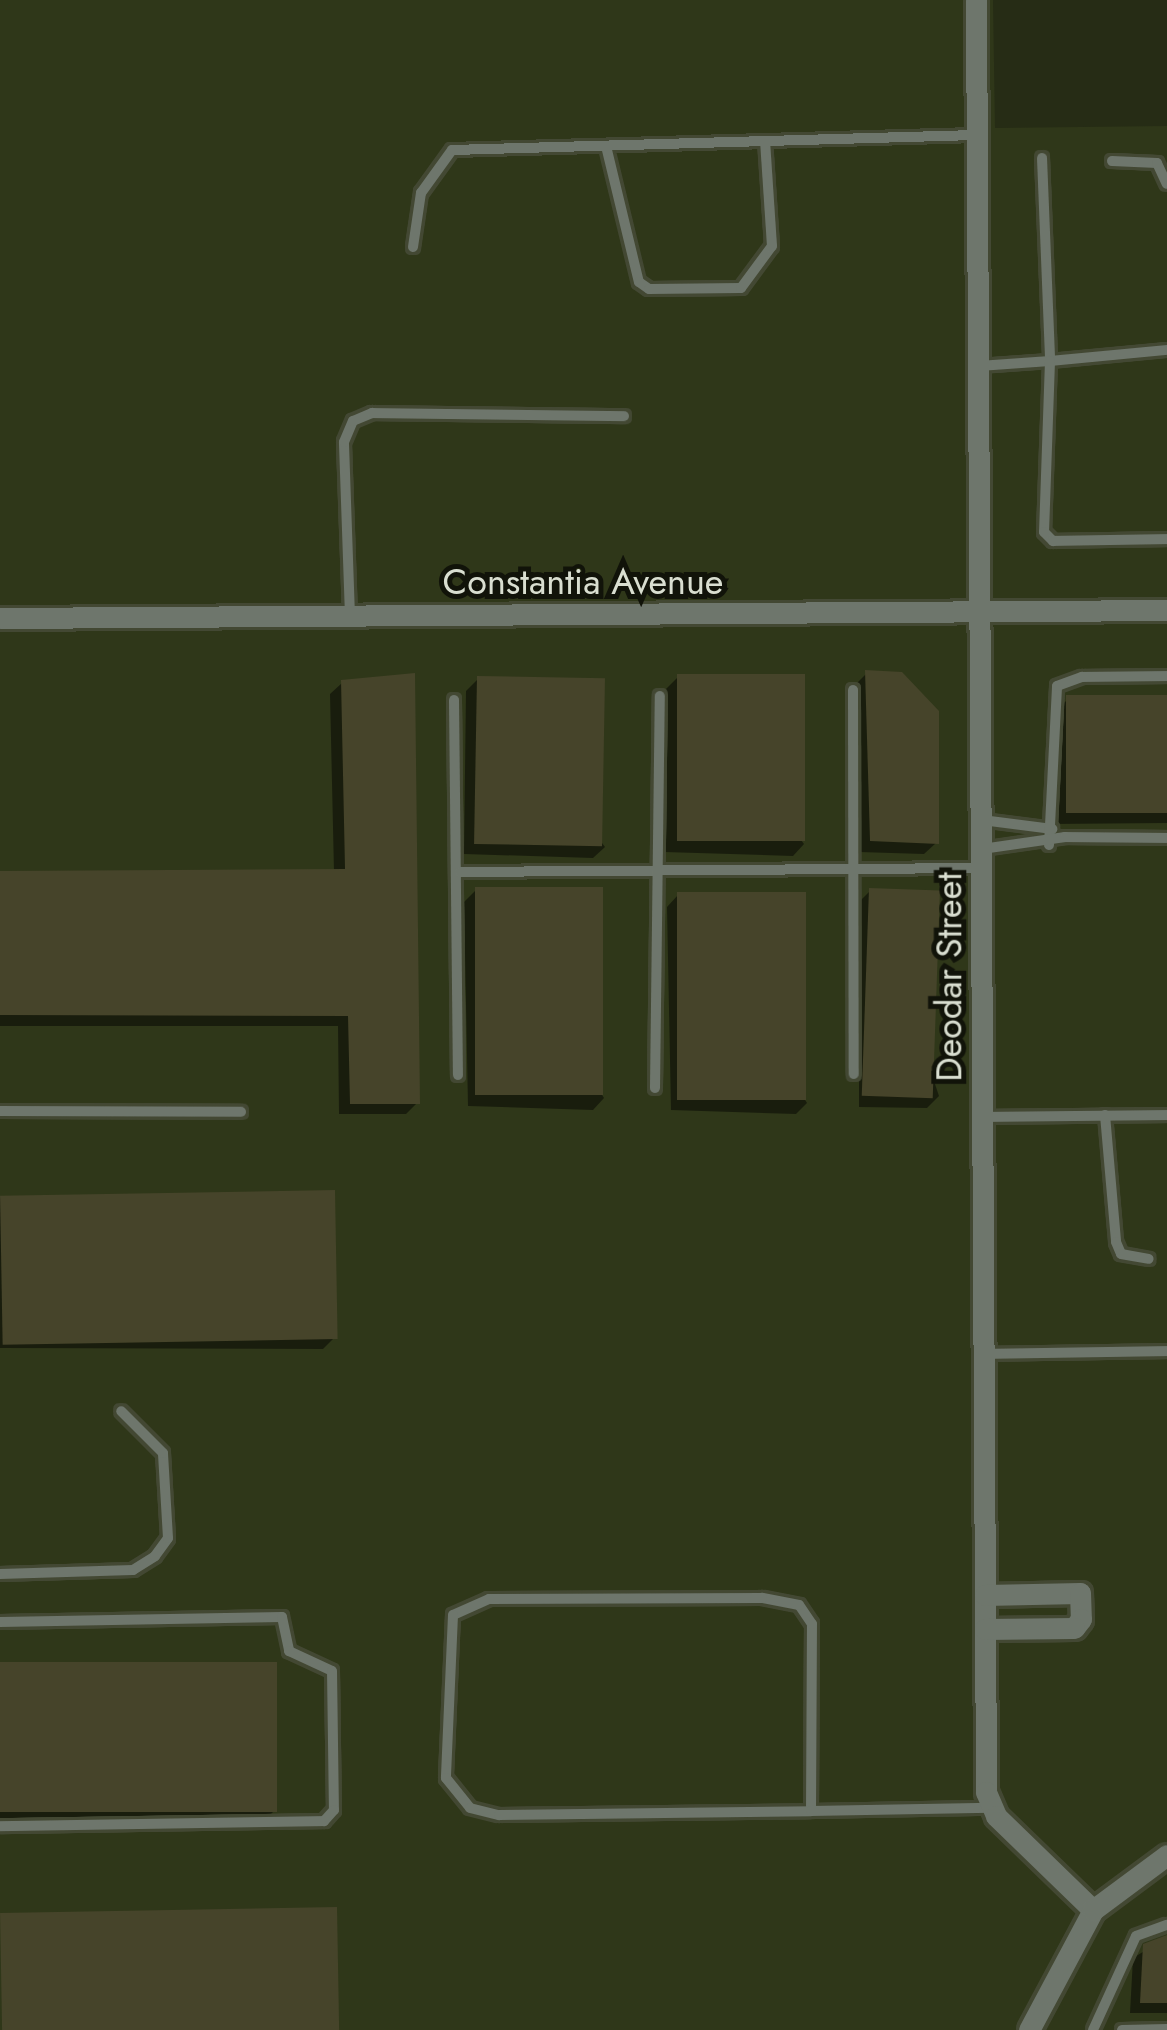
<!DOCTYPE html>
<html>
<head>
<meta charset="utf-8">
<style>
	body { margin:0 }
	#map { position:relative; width:1167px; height:2030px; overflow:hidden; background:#262c15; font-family:Jost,sans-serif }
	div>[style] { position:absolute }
	.built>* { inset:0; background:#2f3719 }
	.shadow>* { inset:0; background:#0007 }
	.building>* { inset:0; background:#46442a; transform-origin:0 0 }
	.roads { filter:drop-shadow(3px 0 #434833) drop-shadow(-3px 0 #434833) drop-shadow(0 3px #434833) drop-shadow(0 -3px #434833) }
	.lane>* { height:10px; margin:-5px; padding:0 5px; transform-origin:5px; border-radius:5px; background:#6e766c }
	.street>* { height:21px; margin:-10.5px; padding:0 10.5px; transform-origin:10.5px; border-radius:10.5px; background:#6e766c }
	span { translate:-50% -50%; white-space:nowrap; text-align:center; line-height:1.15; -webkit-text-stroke:10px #111309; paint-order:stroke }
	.street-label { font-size:36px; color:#d9ded0 }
</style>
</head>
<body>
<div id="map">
	<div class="built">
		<i style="clip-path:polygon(0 0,993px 0,995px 128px,1167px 126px,1167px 2030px,0 2030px)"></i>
	</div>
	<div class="shadow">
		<i style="clip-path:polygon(867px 673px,936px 843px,924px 854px,859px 852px,855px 685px)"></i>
		<i style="clip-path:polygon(678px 677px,804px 844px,793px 856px,664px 852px,666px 689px)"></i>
		<i style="clip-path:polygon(478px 679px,605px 847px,593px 858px,464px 854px,466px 691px)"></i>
		<i style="clip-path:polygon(342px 683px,417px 1103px,406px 1114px,339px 1114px,338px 1026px,0 1026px,0 874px,334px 872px,330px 694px)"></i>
		<i style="clip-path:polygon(1167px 698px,1167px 823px,1050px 824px,1056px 711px,1068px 699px)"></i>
		<i style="clip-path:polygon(476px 890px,604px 1098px,593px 1110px,468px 1106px,464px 902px)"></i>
		<i style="clip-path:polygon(870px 891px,939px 1096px,927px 1108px,859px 1107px,859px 902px)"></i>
		<i style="clip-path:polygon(678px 895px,807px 1103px,796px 1114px,671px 1110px,667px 907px)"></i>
		<i style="clip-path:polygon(0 1197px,335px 1337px,323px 1349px,0 1348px)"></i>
		<i style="clip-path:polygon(0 1667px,274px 1811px,263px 1822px,0 1824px)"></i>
		<i style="clip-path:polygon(1167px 1937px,1167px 2013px,1130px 2013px,1133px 1958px)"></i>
	</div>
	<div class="building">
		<i style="clip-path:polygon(865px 670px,902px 672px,939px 711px,939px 844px,870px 841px)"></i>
		<i style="clip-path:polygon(415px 673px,420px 1104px,350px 1104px,348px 1016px,0 1015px,0 871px,345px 869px,341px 680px)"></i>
		<i style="left:677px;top:674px;width:128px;height:167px"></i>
		<i style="left:477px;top:676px;width:128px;height:168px;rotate:1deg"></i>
		<i style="left:1167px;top:695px;width:118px;height:101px;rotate:90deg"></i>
		<i style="left:475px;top:887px;width:128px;height:208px"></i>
		<i style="left:869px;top:888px;width:71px;height:208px;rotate:2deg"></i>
		<i style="left:677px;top:892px;width:129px;height:208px"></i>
		<i style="left:335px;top:1190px;width:149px;height:335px;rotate:89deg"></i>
		<i style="left:277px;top:1662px;width:150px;height:277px;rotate:90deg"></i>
		<i style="left:337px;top:1907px;width:123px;height:337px;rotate:89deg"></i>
		<i style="clip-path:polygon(1167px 1935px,1167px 2003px,1140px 2003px,1143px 1944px)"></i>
	</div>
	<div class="roads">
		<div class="lane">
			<i style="left:606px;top:146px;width:140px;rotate:76.4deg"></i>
			<i style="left:639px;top:282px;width:12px;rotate:35deg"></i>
			<i style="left:649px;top:289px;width:92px;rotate:-0.6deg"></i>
			<i style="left:741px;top:288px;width:52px;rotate:-53.6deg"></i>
			<i style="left:772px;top:246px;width:105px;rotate:-93.8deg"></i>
			<i style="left:1042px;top:158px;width:203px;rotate:87.7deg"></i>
			<i style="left:1050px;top:361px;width:118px;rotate:-5.4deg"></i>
			<i style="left:1112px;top:161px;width:45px;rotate:2.5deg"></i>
			<i style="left:1157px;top:163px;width:23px;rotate:65deg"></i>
			<i style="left:413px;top:247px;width:55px;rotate:-81.6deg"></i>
			<i style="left:421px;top:193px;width:53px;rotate:-54.2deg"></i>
			<i style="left:452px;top:150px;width:525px;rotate:-1.64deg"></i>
			<i style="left:979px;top:366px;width:71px;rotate:-4deg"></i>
			<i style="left:1050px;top:361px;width:171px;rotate:92deg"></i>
			<i style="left:1044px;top:532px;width:13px;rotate:45deg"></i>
			<i style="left:1053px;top:541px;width:114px;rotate:-1deg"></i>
			<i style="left:350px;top:616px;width:174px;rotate:-92deg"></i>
			<i style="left:344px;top:442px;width:23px;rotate:-67deg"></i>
			<i style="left:353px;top:421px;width:21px;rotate:-23deg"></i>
			<i style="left:372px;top:413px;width:252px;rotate:0.7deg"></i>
			<i style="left:853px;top:690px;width:384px;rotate:89.9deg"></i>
			<i style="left:454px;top:700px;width:375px;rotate:89.4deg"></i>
			<i style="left:982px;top:820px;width:71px;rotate:7.3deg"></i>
			<i style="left:1049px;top:845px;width:159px;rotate:-87.1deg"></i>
			<i style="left:1057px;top:686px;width:27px;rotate:-20deg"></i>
			<i style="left:1082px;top:677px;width:85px;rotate:-0.7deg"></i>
			<i style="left:982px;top:849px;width:84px;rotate:-8.2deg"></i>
			<i style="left:1065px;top:837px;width:102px;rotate:0.6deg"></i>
			<i style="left:460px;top:872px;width:522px;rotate:-0.44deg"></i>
			<i style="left:655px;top:1088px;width:392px;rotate:-89.3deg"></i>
			<i style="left:0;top:1111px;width:241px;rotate:0.2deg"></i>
			<i style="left:1105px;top:1115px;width:127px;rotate:85deg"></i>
			<i style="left:1116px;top:1242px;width:13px;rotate:67deg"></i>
			<i style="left:1121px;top:1254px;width:28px;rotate:10deg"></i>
			<i style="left:983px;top:1117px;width:184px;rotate:-0.6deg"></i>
			<i style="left:984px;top:1354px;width:183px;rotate:-0.9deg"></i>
			<i style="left:0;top:1574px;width:133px;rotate:-1.7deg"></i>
			<i style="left:133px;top:1570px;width:26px;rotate:-32deg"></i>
			<i style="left:155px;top:1556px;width:22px;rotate:-54deg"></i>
			<i style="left:168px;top:1538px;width:85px;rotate:-93.4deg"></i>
			<i style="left:163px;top:1453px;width:59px;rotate:-135deg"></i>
			<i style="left:0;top:1622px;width:282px;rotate:-1deg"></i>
			<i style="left:282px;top:1617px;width:35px;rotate:78deg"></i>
			<i style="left:289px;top:1651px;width:47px;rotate:24.9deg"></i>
			<i style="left:332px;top:1671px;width:139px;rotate:89.2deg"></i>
			<i style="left:334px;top:1810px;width:15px;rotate:132deg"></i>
			<i style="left:324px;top:1821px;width:324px;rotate:179.1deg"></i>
			<i style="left:811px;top:1811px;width:187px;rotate:-89.7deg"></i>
			<i style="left:812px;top:1624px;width:23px;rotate:-124deg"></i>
			<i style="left:799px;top:1605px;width:38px;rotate:-169deg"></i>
			<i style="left:762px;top:1598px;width:273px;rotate:179.8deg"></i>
			<i style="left:489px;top:1599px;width:39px;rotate:156deg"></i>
			<i style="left:453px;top:1615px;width:163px;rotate:92.5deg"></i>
			<i style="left:446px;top:1778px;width:38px;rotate:51deg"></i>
			<i style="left:470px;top:1808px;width:30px;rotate:14deg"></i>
			<i style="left:499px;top:1815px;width:312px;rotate:-0.7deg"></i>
			<i style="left:811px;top:1811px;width:180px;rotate:-1deg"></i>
			<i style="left:1093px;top:2030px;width:103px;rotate:-65.4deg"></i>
			<i style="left:1136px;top:1936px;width:33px;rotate:-20deg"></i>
			<i style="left:1122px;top:2030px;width:45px;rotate:-1.3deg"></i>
		</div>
		<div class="street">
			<i style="left:976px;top:0;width:1792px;rotate:89.68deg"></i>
			<i style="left:986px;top:1792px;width:26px;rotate:67deg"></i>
			<i style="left:996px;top:1816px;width:135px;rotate:44.1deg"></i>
			<i style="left:0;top:618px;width:1167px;rotate:-0.39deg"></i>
			<i style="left:985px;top:1595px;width:95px;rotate:-1.2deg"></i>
			<i style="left:1080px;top:1593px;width:26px;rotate:88deg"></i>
			<i style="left:1081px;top:1619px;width:11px;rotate:128deg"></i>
			<i style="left:1074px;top:1628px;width:89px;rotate:179.4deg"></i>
			<i style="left:1029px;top:2030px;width:136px;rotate:-61.9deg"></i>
			<i style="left:1093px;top:1910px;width:92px;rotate:-36.6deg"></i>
		</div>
	</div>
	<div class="street-label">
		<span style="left:583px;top:582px">Constantia Avenue</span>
		<span style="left:949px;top:977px;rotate:-90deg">Deodar Street</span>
	</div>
</div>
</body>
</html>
